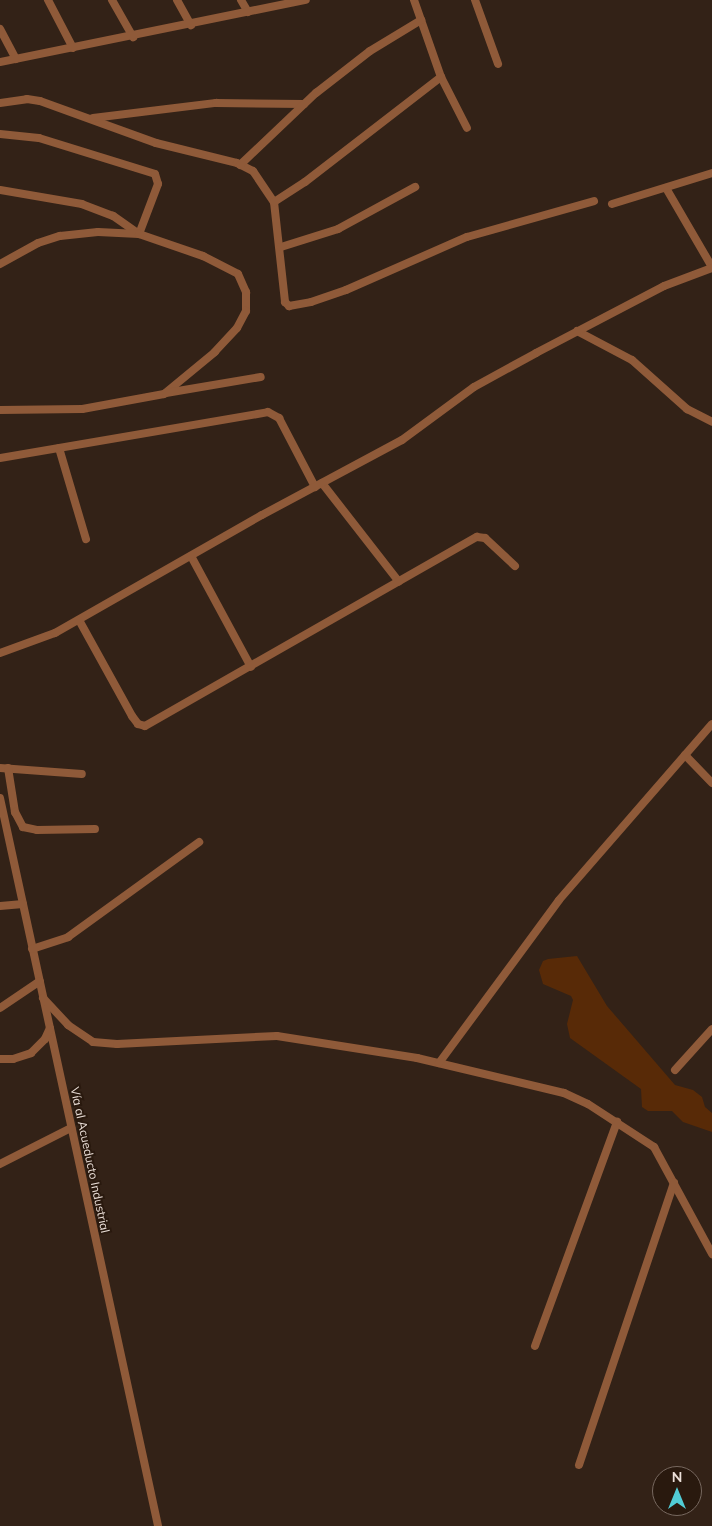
<!DOCTYPE html>
<html>
<head>
<meta charset="utf-8">
<style>
	body { margin:0 }
	#map { position:relative; width:712px; height:1526px; overflow:hidden; background:#332217; font-family:Mulish,sans-serif }
	div>[style] { position:absolute }
	.green>* { inset:0; background:#582a07 }
	.street>* { height:8px; margin:-4px; padding:0 4px; transform-origin:4px; border-radius:4px; background:#8f5a39 }
	span { translate:-50% -50%; white-space:nowrap; text-align:center; line-height:1.15; -webkit-text-stroke:4px #29190e; paint-order:stroke }
	.street-label { font-size:12px; color:#ebdfd8 }
	.north { position:absolute; left:652px; top:1466px; width:50px; height:50px; box-sizing:border-box; background:#29190e; border:1px solid #77685f; border-radius:50%; rotate:0deg; font-size:14px; font-weight:700; line-height:20px; text-align:center; color:#ebdfd8 }
	.north::after { content:''; display:block; margin:auto; width:18px; height:22px; background:#51ccd5; clip-path:polygon(50% 0,100% 100%,50% 72%,0 100%) }
</style>
</head>
<body>
<div id="map">
	<div class="green">
		<i style="clip-path:polygon(577px 956px,607px 1006px,675px 1085px,693px 1090px,702px 1097px,705px 1107px,712px 1113px,712px 1132px,683px 1122px,672px 1111px,648px 1111px,642px 1107px,641px 1089px,570px 1038px,567px 1024px,573px 1000px,571px 996px,543px 984px,539px 970px,543px 961px,548px 959px)"></i>
	</div>
	<div class="street">
		<i style="left:48px;top:0;width:54px;rotate:62.5deg"></i>
		<i style="left:112px;top:0;width:43px;rotate:60.4deg"></i>
		<i style="left:177px;top:0;width:29px;rotate:61deg"></i>
		<i style="left:241px;top:0;width:14px;rotate:60deg"></i>
		<i style="left:414px;top:0;width:82px;rotate:70.7deg"></i>
		<i style="left:441px;top:77px;width:57px;rotate:63deg"></i>
		<i style="left:475px;top:0;width:68px;rotate:70.2deg"></i>
		<i style="left:0;top:29px;width:34px;rotate:62deg"></i>
		<i style="left:0;top:62px;width:312px;rotate:-11.5deg"></i>
		<i style="left:0;top:103px;width:27px;rotate:-8deg"></i>
		<i style="left:27px;top:99px;width:13px;rotate:9deg"></i>
		<i style="left:40px;top:101px;width:123px;rotate:19.9deg"></i>
		<i style="left:156px;top:143px;width:83px;rotate:13.9deg"></i>
		<i style="left:237px;top:163px;width:18px;rotate:27deg"></i>
		<i style="left:253px;top:171px;width:37px;rotate:56deg"></i>
		<i style="left:274px;top:202px;width:101px;rotate:83.7deg"></i>
		<i style="left:285px;top:302px;width:6px;rotate:45deg"></i>
		<i style="left:289px;top:306px;width:22px;rotate:-10deg"></i>
		<i style="left:311px;top:302px;width:37px;rotate:-19deg"></i>
		<i style="left:346px;top:290px;width:132px;rotate:-23.7deg"></i>
		<i style="left:467px;top:237px;width:132px;rotate:-15.8deg"></i>
		<i style="left:93px;top:118px;width:124px;rotate:-7deg"></i>
		<i style="left:216px;top:103px;width:88px;rotate:0.7deg"></i>
		<i style="left:0;top:134px;width:39px;rotate:6deg"></i>
		<i style="left:39px;top:138px;width:121px;rotate:17.2deg"></i>
		<i style="left:155px;top:174px;width:10px;rotate:73deg"></i>
		<i style="left:158px;top:184px;width:53px;rotate:110.8deg"></i>
		<i style="left:139px;top:234px;width:32px;rotate:-145deg"></i>
		<i style="left:113px;top:216px;width:33px;rotate:-159deg"></i>
		<i style="left:82px;top:204px;width:83px;rotate:-170.3deg"></i>
		<i style="left:240px;top:165px;width:105px;rotate:-43.5deg"></i>
		<i style="left:316px;top:93px;width:68px;rotate:-37.9deg"></i>
		<i style="left:370px;top:51px;width:60px;rotate:-31.3deg"></i>
		<i style="left:666px;top:188px;width:91px;rotate:59.8deg"></i>
		<i style="left:274px;top:202px;width:37px;rotate:-33deg"></i>
		<i style="left:305px;top:182px;width:172px;rotate:-37.7deg"></i>
		<i style="left:612px;top:204px;width:105px;rotate:-17.2deg"></i>
		<i style="left:281px;top:247px;width:60px;rotate:-17.5deg"></i>
		<i style="left:338px;top:229px;width:88px;rotate:-28.6deg"></i>
		<i style="left:0;top:264px;width:43px;rotate:-28.9deg"></i>
		<i style="left:38px;top:243px;width:23px;rotate:-18deg"></i>
		<i style="left:60px;top:236px;width:38px;rotate:-6deg"></i>
		<i style="left:98px;top:232px;width:41px;rotate:2.8deg"></i>
		<i style="left:139px;top:234px;width:68px;rotate:19deg"></i>
		<i style="left:203px;top:256px;width:39px;rotate:27deg"></i>
		<i style="left:238px;top:274px;width:20px;rotate:66deg"></i>
		<i style="left:246px;top:292px;width:19px;rotate:90deg"></i>
		<i style="left:246px;top:311px;width:19px;rotate:118deg"></i>
		<i style="left:237px;top:328px;width:33px;rotate:133deg"></i>
		<i style="left:215px;top:352px;width:66px;rotate:140.5deg"></i>
		<i style="left:164px;top:394px;width:83px;rotate:169.6deg"></i>
		<i style="left:82px;top:409px;width:82px;rotate:179.3deg"></i>
		<i style="left:577px;top:331px;width:62px;rotate:27.8deg"></i>
		<i style="left:632px;top:360px;width:74px;rotate:41.7deg"></i>
		<i style="left:687px;top:409px;width:28px;rotate:27deg"></i>
		<i style="left:166px;top:393px;width:96px;rotate:-9.6deg"></i>
		<i style="left:59px;top:448px;width:95px;rotate:73.5deg"></i>
		<i style="left:0;top:458px;width:272px;rotate:-9.7deg"></i>
		<i style="left:268px;top:412px;width:13px;rotate:29deg"></i>
		<i style="left:279px;top:418px;width:78px;rotate:62.4deg"></i>
		<i style="left:322px;top:483px;width:125px;rotate:52.1deg"></i>
		<i style="left:191px;top:556px;width:126px;rotate:61.6deg"></i>
		<i style="left:79px;top:620px;width:110px;rotate:61.1deg"></i>
		<i style="left:132px;top:716px;width:10px;rotate:53deg"></i>
		<i style="left:138px;top:724px;width:7px;rotate:16deg"></i>
		<i style="left:145px;top:726px;width:382px;rotate:-29.7deg"></i>
		<i style="left:477px;top:537px;width:8px;rotate:7deg"></i>
		<i style="left:485px;top:538px;width:41px;rotate:43deg"></i>
		<i style="left:0;top:653px;width:59px;rotate:-20deg"></i>
		<i style="left:55px;top:633px;width:238px;rotate:-29.7deg"></i>
		<i style="left:262px;top:515px;width:159px;rotate:-28.2deg"></i>
		<i style="left:402px;top:440px;width:89px;rotate:-36.4deg"></i>
		<i style="left:474px;top:387px;width:71px;rotate:-28.7deg"></i>
		<i style="left:536px;top:353px;width:144px;rotate:-27.6deg"></i>
		<i style="left:664px;top:286px;width:51px;rotate:-20.6deg"></i>
		<i style="left:685px;top:755px;width:39px;rotate:46deg"></i>
		<i style="left:0;top:768px;width:82px;rotate:4.2deg"></i>
		<i style="left:8px;top:768px;width:45px;rotate:81deg"></i>
		<i style="left:15px;top:812px;width:17px;rotate:62deg"></i>
		<i style="left:23px;top:827px;width:14px;rotate:12deg"></i>
		<i style="left:37px;top:830px;width:58px;rotate:-1deg"></i>
		<i style="left:0;top:798px;width:745px;rotate:77.75deg"></i>
		<i style="left:0;top:906px;width:23px;rotate:-5deg"></i>
		<i style="left:32px;top:949px;width:38px;rotate:-18deg"></i>
		<i style="left:68px;top:937px;width:162px;rotate:-35.9deg"></i>
		<i style="left:43px;top:998px;width:37px;rotate:47deg"></i>
		<i style="left:68px;top:1025px;width:30px;rotate:34deg"></i>
		<i style="left:93px;top:1042px;width:24px;rotate:5deg"></i>
		<i style="left:117px;top:1044px;width:160px;rotate:-2.9deg"></i>
		<i style="left:277px;top:1036px;width:142px;rotate:8.9deg"></i>
		<i style="left:417px;top:1058px;width:151px;rotate:13.4deg"></i>
		<i style="left:564px;top:1093px;width:26px;rotate:25deg"></i>
		<i style="left:588px;top:1104px;width:79px;rotate:33.1deg"></i>
		<i style="left:654px;top:1147px;width:122px;rotate:61.5deg"></i>
		<i style="left:0;top:1008px;width:48px;rotate:-34deg"></i>
		<i style="left:0;top:1059px;width:13px"></i>
		<i style="left:13px;top:1059px;width:19px;rotate:-18deg"></i>
		<i style="left:31px;top:1053px;width:20px;rotate:-45deg"></i>
		<i style="left:45px;top:1039px;width:12px;rotate:-66deg"></i>
		<i style="left:439px;top:1063px;width:202px;rotate:-53.6deg"></i>
		<i style="left:559px;top:900px;width:233px;rotate:-49deg"></i>
		<i style="left:675px;top:1070px;width:55px;rotate:-47.9deg"></i>
		<i style="left:0;top:1164px;width:80px;rotate:-26.9deg"></i>
		<i style="left:535px;top:1346px;width:239px;rotate:-69.9deg"></i>
		<i style="left:579px;top:1465px;width:298px;rotate:-71.4deg"></i>
	</div>
	<div class="street-label">
		<span style="left:90px;top:1160px;rotate:78deg">Vía al Acueducto Industrial</span>
	</div>
	<div class="north">N</div>
</div>
</body>
</html>
